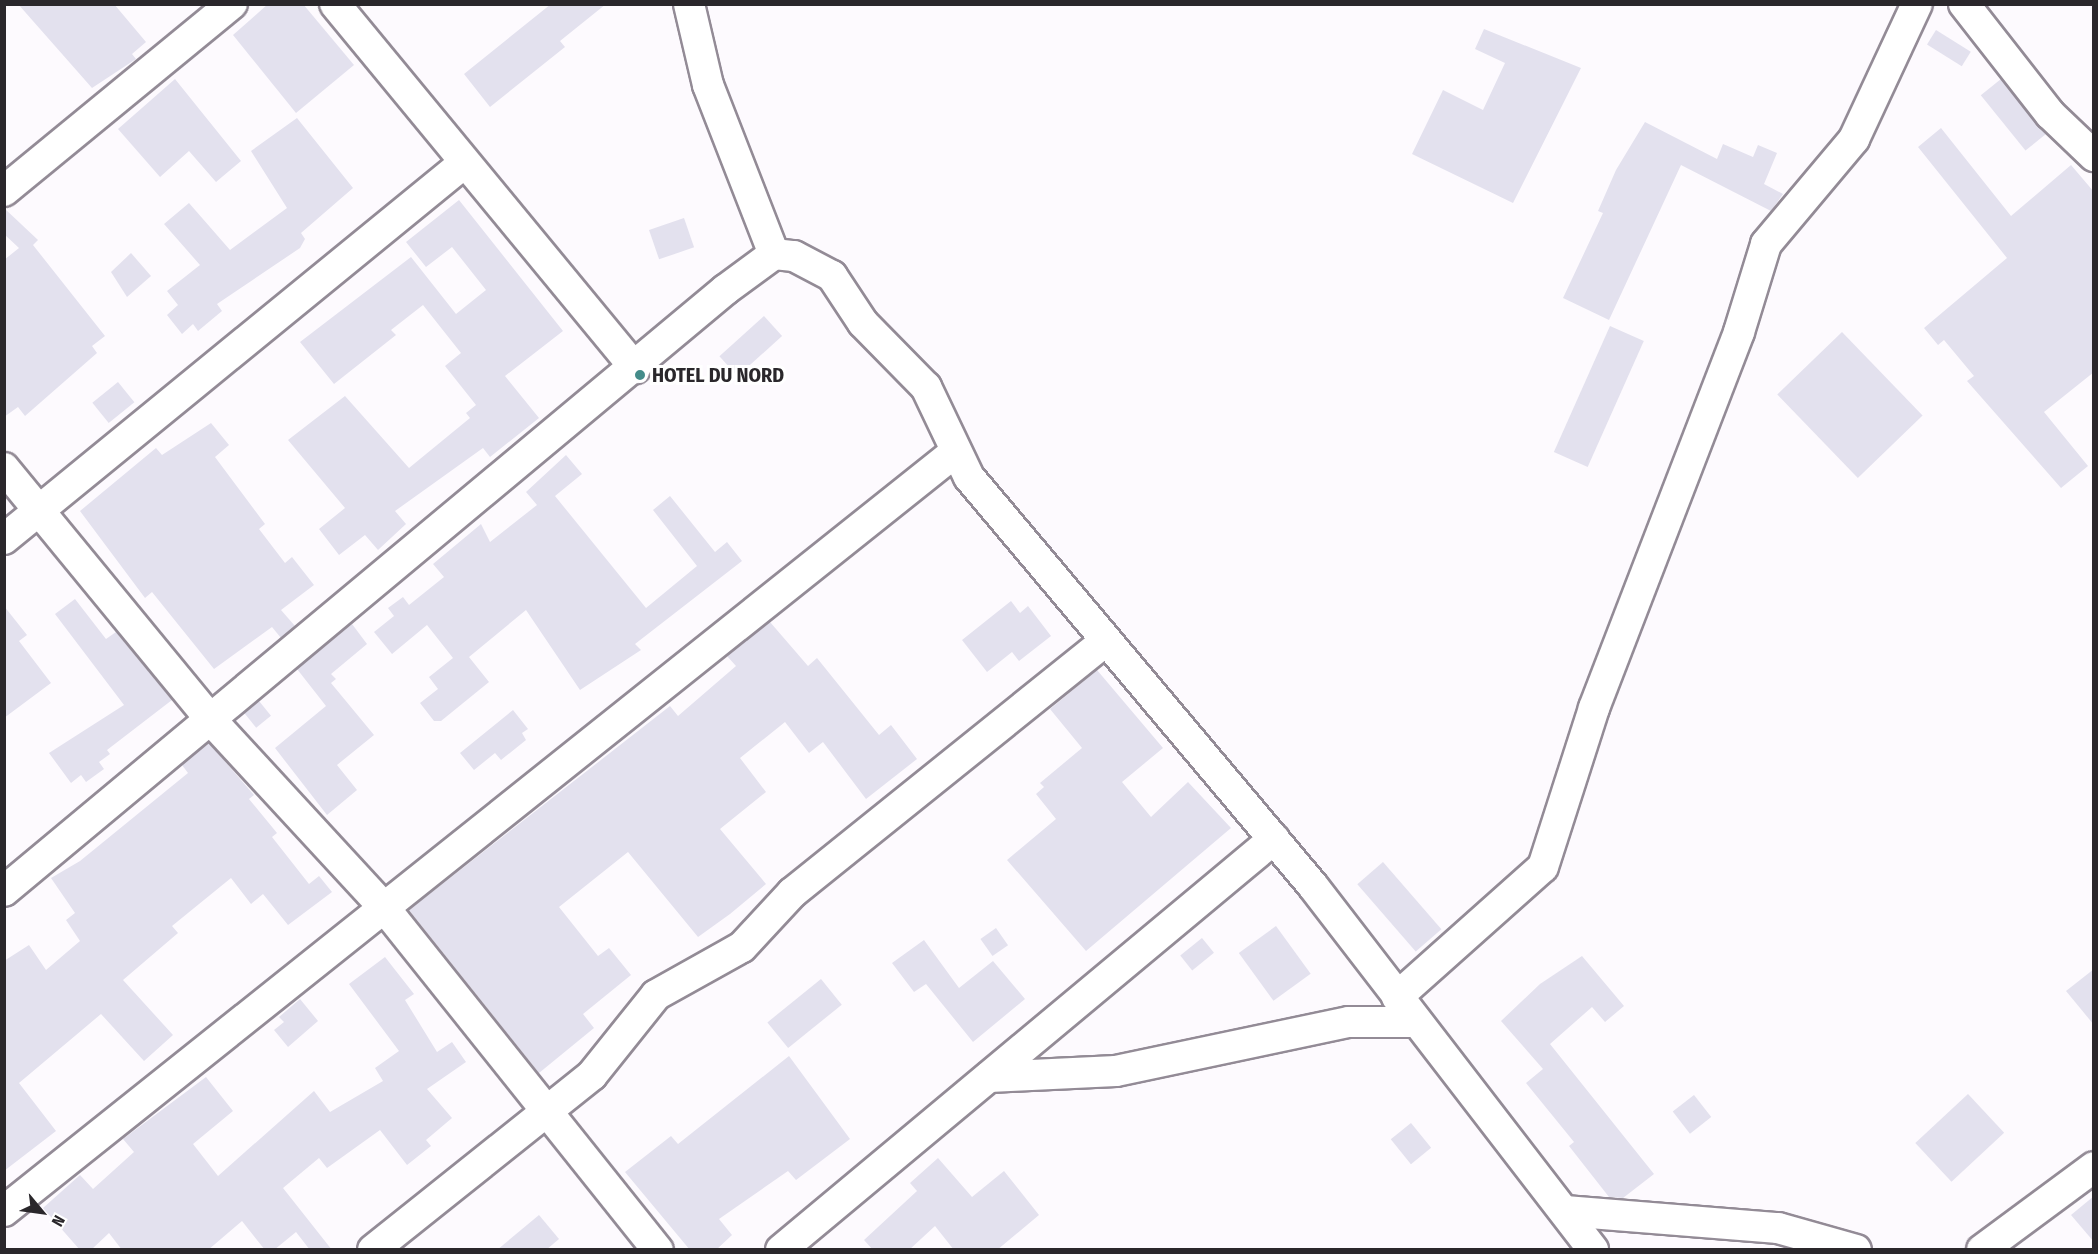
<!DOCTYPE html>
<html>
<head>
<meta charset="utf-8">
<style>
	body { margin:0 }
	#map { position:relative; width:2098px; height:1254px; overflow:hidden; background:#fdfafe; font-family:"Fira Sans Condensed",sans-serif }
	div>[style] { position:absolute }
	.building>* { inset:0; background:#e3e1ee; transform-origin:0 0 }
	.roads { filter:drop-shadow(2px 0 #938b96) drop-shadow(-2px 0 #938b96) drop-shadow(0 2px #938b96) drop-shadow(0 -2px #938b96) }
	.minor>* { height:30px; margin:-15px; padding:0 15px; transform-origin:15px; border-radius:15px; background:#fff }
	.dots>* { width:16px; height:16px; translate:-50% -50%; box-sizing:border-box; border:3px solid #fff; border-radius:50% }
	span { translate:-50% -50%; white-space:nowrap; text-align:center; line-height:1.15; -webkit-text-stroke:6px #fff; paint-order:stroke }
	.poi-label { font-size:20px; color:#2a272b; font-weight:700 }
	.left { translate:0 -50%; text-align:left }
	.frame { position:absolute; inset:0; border:6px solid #2a272b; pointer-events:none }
	.north { position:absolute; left:12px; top:1182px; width:60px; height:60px; -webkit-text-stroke:4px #fff; paint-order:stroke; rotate:119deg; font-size:16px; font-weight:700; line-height:24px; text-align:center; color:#2a272b }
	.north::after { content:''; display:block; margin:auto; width:21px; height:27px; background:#2a272b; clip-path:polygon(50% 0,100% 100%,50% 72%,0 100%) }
</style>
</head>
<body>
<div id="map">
	<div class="building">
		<i style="clip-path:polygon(18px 4px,114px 4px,146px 42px,132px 54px,136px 59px,92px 88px)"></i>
		<i style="clip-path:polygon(268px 4px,303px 4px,354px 65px,296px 113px,233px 35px)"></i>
		<i style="clip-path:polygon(551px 4px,606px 4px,560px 41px,565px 47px,490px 107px,464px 74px)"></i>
		<i style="clip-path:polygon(1484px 29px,1581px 68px,1513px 203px,1412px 154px,1443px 90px,1483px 110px,1505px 63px,1475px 49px)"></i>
		<i style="left:1936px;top:30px;width:41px;height:17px;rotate:32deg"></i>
		<i style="clip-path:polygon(175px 79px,241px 161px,216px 182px,189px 151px,160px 177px,118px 129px)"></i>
		<i style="left:2001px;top:79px;width:71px;height:26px;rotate:51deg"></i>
		<i style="clip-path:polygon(297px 118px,353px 188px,301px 233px,305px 239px,300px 248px,217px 304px,222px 311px,198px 331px,193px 324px,182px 334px,167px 315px,178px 305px,167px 291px,200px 265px,164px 224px,189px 203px,230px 250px,287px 208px,251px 151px)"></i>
		<i style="clip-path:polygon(1645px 122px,1717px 159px,1723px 144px,1753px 157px,1758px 145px,1777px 153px,1764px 184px,1783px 194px,1771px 211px,1681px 165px,1609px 320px,1563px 298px,1603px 213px,1598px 211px,1616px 170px)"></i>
		<i style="clip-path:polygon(1941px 128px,2011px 216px,2071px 165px,2094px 192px,2094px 372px,2044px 412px,2088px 466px,2061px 488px,1967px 381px,1974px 376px,1944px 340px,1938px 345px,1924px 328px,2007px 258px,1918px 147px)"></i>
		<i style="clip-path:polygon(459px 200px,563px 331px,505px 376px,539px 418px,490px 457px,483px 448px,395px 511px,406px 524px,378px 550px,365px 535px,339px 555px,319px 529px,345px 508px,288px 440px,345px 396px,409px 468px,470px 418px,466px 413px,476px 405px,445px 366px,461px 353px,423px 305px,391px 330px,396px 335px,334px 384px,300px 342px,411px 257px,456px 314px,486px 290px,452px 247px,426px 267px,406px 242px)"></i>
		<i style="clip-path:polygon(4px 208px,38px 240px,33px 245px,105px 336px,92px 346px,97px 353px,25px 416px,18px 407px,4px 417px,4px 260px,19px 248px,4px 234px)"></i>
		<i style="left:684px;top:218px;width:31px;height:37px;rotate:71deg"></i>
		<i style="clip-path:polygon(131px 253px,151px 276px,127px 297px,111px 272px)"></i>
		<i style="left:764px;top:316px;width:27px;height:60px;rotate:48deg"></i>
		<i style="left:1610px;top:326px;width:37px;height:138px;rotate:24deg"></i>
		<i style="left:1842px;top:332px;width:116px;height:90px;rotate:46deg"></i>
		<i style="left:118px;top:382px;width:26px;height:33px;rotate:51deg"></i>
		<i style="clip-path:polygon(211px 423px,229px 445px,215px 457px,265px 524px,259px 529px,285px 563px,292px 557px,314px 585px,281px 610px,295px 626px,281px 638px,272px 627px,214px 669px,152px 592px,145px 598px,80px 511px,156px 448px,162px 455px)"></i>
		<i style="clip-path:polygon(566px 455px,582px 474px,555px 496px,646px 608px,697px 566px,653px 510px,670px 496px,715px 552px,727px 542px,742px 561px,635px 644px,641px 650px,580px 690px,526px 610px,469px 657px,489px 682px,441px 721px,434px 721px,420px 703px,438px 689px,429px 677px,453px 658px,427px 625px,392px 654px,374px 632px,394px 616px,388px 608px,403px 597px,409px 605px,444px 577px,433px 564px,481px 524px,490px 542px,537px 505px,526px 492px)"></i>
		<i style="clip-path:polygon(75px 599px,106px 639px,116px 632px,172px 700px,107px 750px,110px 754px,99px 762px,104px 769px,86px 782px,81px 775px,71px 783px,49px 753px,124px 705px,55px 614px)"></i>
		<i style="clip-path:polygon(1011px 601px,1020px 613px,1028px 606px,1051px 636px,1019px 661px,1012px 652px,987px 672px,962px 640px)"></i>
		<i style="clip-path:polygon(4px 606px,27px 635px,19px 641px,51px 683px,4px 718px)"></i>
		<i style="clip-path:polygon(770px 622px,808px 666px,817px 658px,879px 735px,891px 725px,917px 759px,866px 799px,823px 742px,809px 753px,785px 722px,740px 758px,766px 792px,720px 829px,766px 884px,730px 914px,698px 937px,628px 852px,559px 907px,598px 956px,609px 948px,631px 975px,583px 1014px,594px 1028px,539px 1073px,409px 910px,670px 706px,678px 716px,736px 666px,727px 656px)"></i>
		<i style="clip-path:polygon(352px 624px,367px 644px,331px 674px,336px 679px,331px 683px,374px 735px,337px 765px,357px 790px,327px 815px,275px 748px,326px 706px,297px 669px)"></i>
		<i style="clip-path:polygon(1097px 670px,1163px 748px,1122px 782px,1151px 817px,1188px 782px,1231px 828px,1086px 951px,1007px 860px,1056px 819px,1036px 794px,1044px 787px,1040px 783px,1082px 748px,1050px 709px)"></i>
		<i style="left:259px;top:701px;width:19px;height:19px;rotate:51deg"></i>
		<i style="clip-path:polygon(513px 710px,528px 729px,522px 733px,526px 740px,501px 760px,495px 753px,474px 770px,460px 753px)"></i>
		<i style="clip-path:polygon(209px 743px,254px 795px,249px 799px,277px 833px,272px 837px,309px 884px,319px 876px,332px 892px,288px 925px,263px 894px,251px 904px,231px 878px,172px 926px,178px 933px,123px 980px,173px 1035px,144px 1061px,101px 1014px,19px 1083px,56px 1131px,4px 1171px,4px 961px,29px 945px,46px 970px,80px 941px,66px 920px,75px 913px,51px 878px,80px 861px,188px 773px,182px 765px)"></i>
		<i style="left:1383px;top:862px;width:89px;height:34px;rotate:49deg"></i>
		<i style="left:1276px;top:926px;width:59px;height:46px;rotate:54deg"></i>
		<i style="left:996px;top:928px;width:21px;height:19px;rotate:55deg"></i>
		<i style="left:1202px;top:938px;width:19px;height:28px;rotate:51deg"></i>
		<i style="clip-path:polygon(924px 940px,959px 988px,993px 961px,1025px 999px,973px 1042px,926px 984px,914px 992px,892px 963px)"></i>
		<i style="clip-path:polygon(1582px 956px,1624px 1006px,1605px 1022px,1592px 1007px,1550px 1044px,1654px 1174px,1623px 1198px,1609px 1197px,1569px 1146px,1574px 1142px,1526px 1083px,1543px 1069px,1501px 1021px,1540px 984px)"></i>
		<i style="clip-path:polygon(385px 957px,414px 994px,405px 1000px,437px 1052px,452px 1042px,466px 1062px,427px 1089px,452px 1118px,426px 1140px,431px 1146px,407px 1165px,380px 1130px,327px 1168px,319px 1158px,283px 1188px,332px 1250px,310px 1250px,296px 1232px,274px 1250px,265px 1250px,242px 1221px,208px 1250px,122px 1250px,109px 1233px,91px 1250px,80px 1250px,43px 1208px,80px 1175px,93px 1189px,134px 1152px,123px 1139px,206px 1077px,233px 1111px,193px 1144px,218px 1176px,314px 1091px,330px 1112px,383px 1081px,375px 1068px,399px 1051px,349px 984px)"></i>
		<i style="clip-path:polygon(2094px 969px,2094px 1025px,2066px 991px)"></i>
		<i style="left:821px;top:979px;width:33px;height:69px;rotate:51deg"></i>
		<i style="clip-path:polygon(300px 999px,318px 1021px,288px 1047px,274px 1030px,284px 1022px,279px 1017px)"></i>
		<i style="clip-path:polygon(789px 1056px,850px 1139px,796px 1180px,788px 1171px,719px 1219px,732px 1235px,716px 1250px,690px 1250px,625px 1172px,671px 1136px,678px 1144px)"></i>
		<i style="left:1968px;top:1094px;width:53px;height:72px;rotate:47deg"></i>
		<i style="left:1694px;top:1095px;width:28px;height:27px;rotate:52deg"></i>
		<i style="left:1411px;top:1123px;width:32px;height:26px;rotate:51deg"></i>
		<i style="clip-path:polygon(938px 1158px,972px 1197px,1004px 1171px,1039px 1215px,997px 1250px,954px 1250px,935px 1226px,909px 1250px,873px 1250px,864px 1240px,917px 1191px,910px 1183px)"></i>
		<i style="clip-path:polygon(2094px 1196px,2094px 1242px,2071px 1215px)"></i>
		<i style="clip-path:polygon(539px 1215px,559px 1239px,546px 1250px,497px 1250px)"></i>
	</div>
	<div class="roads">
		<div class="minor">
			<i style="left:335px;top:4px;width:472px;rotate:50.5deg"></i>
			<i style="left:689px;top:4px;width:83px;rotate:76.8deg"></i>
			<i style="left:708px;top:85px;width:181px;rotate:68.7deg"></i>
			<i style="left:1964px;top:4px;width:140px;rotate:52deg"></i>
			<i style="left:2050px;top:114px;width:61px;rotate:43.7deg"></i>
			<i style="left:4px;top:191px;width:295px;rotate:-39.4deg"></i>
			<i style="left:4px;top:468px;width:326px;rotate:50.6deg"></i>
			<i style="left:211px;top:720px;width:260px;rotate:47.3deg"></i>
			<i style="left:387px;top:911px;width:434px;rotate:51.4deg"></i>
			<i style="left:4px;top:539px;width:594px;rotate:-39.26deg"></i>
			<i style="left:4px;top:891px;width:939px;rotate:-39.81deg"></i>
			<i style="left:725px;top:290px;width:61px;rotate:-36.3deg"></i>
			<i style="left:774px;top:254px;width:20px;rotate:6deg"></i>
			<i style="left:794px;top:256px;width:43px;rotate:27.8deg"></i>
			<i style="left:832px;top:276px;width:56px;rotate:56.6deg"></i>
			<i style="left:863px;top:323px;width:90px;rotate:45.5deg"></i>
			<i style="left:926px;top:387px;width:100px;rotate:64.5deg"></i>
			<i style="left:969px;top:477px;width:534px;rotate:49.93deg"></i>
			<i style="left:1313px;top:886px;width:459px;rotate:52.4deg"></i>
			<i style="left:1397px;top:997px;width:195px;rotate:-41.7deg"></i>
			<i style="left:1543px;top:867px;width:167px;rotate:-72.2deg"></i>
			<i style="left:1594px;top:708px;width:403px;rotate:-68.9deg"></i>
			<i style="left:1739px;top:332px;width:92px;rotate:-72.9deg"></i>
			<i style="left:1766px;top:244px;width:137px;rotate:-50deg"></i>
			<i style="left:1854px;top:139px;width:149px;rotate:-65deg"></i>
			<i style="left:989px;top:1077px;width:127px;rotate:-2.7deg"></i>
			<i style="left:1116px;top:1071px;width:238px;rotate:-11.9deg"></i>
			<i style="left:1349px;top:1022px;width:67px"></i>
			<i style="left:4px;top:1211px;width:1215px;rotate:-38.59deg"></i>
			<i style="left:1565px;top:1211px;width:214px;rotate:4.6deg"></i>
			<i style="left:1778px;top:1228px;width:81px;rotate:15.8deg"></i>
			<i style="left:373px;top:1250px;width:280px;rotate:-38.6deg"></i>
			<i style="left:592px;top:1075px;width:102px;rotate:-51.3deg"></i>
			<i style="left:656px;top:995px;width:98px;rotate:-29.2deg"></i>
			<i style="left:742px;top:947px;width:74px;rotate:-47.2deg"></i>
			<i style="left:792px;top:893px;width:402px;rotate:-38.8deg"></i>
			<i style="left:781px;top:1250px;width:642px;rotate:-39.82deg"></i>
			<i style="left:1982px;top:1250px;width:139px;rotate:-36.5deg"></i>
		</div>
	</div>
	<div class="dots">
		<i style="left:640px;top:375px;background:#448c8a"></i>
	</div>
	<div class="poi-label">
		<span class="left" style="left:652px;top:375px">HOTEL DU NORD</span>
	</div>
	<div class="frame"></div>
	<div class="north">N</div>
</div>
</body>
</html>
